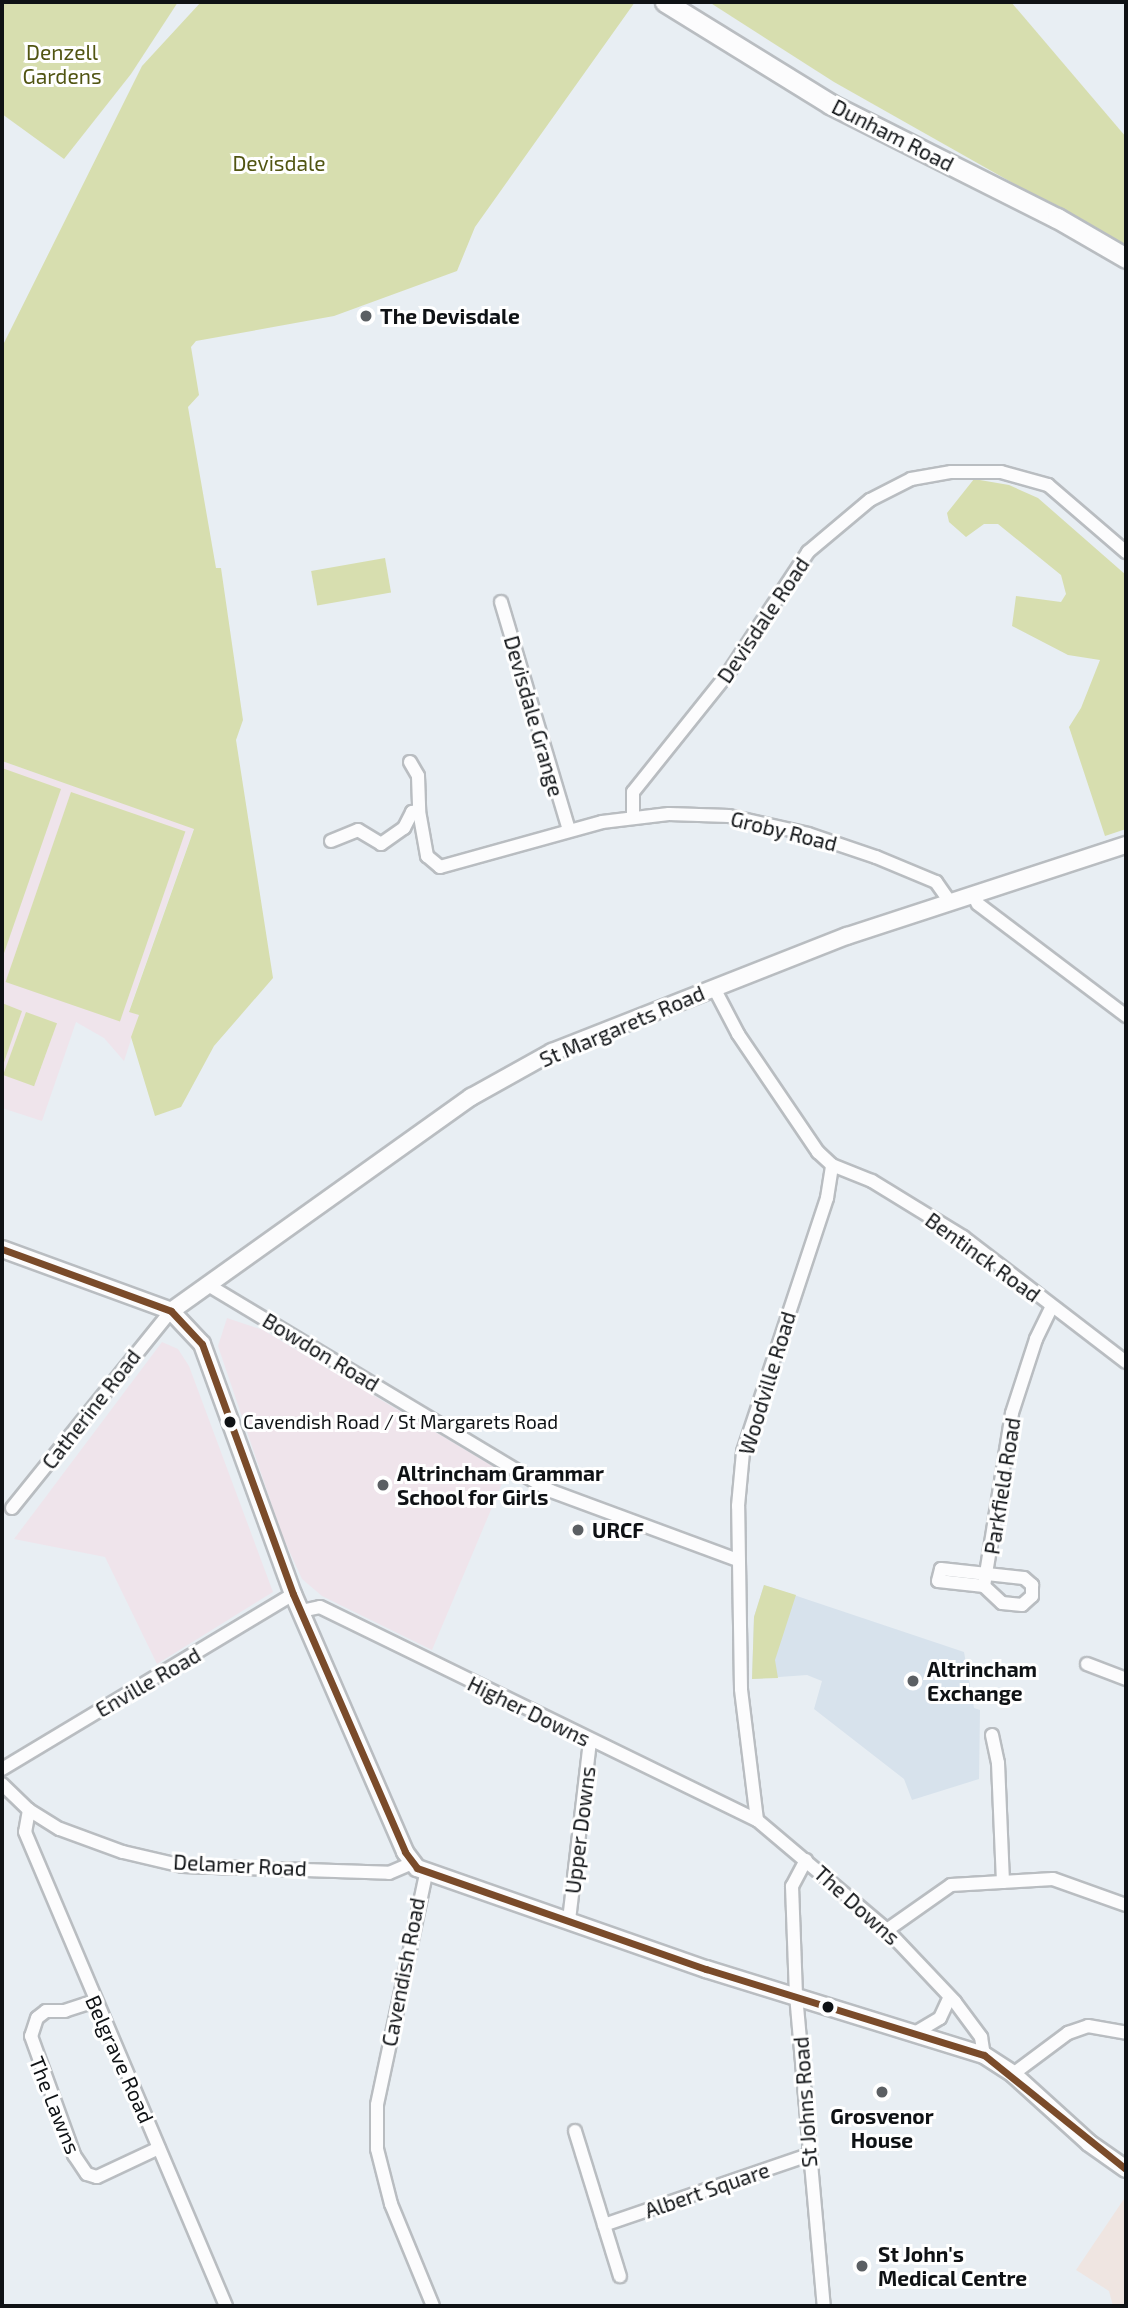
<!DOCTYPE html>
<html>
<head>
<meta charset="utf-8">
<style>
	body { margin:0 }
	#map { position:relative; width:1128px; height:2308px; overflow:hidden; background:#e8eef3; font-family:"Exo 2",sans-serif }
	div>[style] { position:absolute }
	.commercial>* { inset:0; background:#efe5e1 }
	.built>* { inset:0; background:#d7e2ec }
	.education>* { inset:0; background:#efe4eb }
	.green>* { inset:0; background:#d7deaf; transform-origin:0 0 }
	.roads { filter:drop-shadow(2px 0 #b9bdc1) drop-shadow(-2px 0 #b9bdc1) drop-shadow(0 2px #b9bdc1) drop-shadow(0 -2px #b9bdc1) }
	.minor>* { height:12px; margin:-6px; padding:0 6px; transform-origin:6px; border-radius:6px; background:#fcfcfd }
	.tertiary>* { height:16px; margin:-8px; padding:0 8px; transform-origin:8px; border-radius:8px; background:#fcfcfd }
	.trunk>* { height:19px; margin:-9.5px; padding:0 9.5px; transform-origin:9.5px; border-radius:9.5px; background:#fcfcfd }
	.bus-1>* { height:7px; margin:-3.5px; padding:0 3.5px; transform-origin:3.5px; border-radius:3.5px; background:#7a4b2a }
	.dots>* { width:19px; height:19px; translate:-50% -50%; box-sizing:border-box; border:4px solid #fff; border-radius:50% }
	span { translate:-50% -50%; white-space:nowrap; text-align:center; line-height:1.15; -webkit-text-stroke:6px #fff; paint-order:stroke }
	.bus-label { font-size:19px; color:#0f1215 }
	.left { translate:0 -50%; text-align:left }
	.park-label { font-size:21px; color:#515512 }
	.street-label { font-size:21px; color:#0f1215 }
	.poi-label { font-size:21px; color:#0f1215; font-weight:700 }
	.frame { position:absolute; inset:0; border:4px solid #0f1215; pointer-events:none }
</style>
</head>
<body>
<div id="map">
	<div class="commercial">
		<i style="clip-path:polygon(1126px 2196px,1126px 2306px,1113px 2306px,1109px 2291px,1076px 2270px)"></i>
	</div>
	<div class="built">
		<i style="clip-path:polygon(764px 1585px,964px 1652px,974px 1708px,980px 1710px,979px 1779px,912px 1800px,904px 1779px,814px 1709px,822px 1681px,807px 1675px,752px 1679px,754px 1617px)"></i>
	</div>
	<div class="education">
		<i style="clip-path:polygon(2px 761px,194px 828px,129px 1011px,139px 1015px,124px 1061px,104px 1038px,76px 1022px,42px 1121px,2px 1108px)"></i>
		<i style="clip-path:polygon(227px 1318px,263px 1330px,506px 1474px,432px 1650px,322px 1596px,302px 1579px,282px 1535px,218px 1346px)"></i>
		<i style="clip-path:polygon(162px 1342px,178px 1349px,189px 1366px,273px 1592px,157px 1664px,105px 1557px,14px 1539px)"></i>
	</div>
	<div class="green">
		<i style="clip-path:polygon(2px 2px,178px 2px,131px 74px,64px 159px,2px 114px)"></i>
		<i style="clip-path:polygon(201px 2px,635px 2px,475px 227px,457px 271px,334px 316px,196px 341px,191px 347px,199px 395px,188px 407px,216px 568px,221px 568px,243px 720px,236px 740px,273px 978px,214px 1046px,181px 1107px,155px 1116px,131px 1037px,139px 1015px,129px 1012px,194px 829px,2px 761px,2px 347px,142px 66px)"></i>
		<i style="clip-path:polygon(709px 2px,1011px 2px,1126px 137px,1126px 247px,834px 82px)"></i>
		<i style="clip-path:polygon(974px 479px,1009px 485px,1038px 498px,1126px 575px,1126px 829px,1105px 836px,1069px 727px,1081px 708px,1100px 660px,1068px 655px,1012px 626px,1016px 596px,1061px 602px,1066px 594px,1061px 575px,998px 524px,984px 524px,966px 537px,949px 522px,947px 513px)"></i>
		<i style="left:385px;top:558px;width:35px;height:75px;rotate:80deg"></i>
		<i style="clip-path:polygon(2px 768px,61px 789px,2px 959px)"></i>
		<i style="left:71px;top:792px;width:121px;height:201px;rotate:19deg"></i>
		<i style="clip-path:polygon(2px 1003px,22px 1011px,2px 1068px)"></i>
		<i style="left:26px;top:1012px;width:33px;height:67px;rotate:20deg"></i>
		<i style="clip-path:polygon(764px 1585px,796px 1595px,775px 1660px,778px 1678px,752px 1679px,754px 1617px)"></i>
	</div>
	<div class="roads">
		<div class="minor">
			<i style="left:501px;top:602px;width:238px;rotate:73.4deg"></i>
			<i style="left:410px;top:762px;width:16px;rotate:60deg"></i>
			<i style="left:418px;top:776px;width:35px;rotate:88deg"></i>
			<i style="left:633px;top:817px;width:25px;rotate:-90deg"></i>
			<i style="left:633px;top:792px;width:154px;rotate:-51.3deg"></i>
			<i style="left:729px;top:672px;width:144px;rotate:-56.6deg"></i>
			<i style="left:808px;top:552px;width:81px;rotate:-40deg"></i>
			<i style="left:870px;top:500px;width:46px;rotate:-27.1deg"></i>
			<i style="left:911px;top:479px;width:41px;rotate:-9.9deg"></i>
			<i style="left:951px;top:472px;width:50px"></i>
			<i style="left:1001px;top:472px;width:49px;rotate:15.5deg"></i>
			<i style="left:1048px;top:485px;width:103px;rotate:40.7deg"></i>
			<i style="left:331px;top:841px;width:29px;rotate:-22deg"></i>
			<i style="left:358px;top:830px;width:27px;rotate:31deg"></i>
			<i style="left:381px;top:844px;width:28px;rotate:-35deg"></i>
			<i style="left:404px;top:828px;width:18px;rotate:-63deg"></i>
			<i style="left:412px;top:812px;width:7px;rotate:-8deg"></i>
			<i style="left:419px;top:811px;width:46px;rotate:79.9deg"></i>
			<i style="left:427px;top:856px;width:17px;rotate:40deg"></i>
			<i style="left:440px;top:867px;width:168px;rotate:-15.5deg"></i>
			<i style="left:602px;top:822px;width:67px;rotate:-6.8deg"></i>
			<i style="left:669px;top:814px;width:60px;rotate:1.9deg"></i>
			<i style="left:729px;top:816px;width:81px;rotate:12.8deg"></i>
			<i style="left:808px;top:834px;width:72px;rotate:18.7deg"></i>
			<i style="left:876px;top:857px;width:65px;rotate:22.6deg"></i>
			<i style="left:936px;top:882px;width:24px;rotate:55deg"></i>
			<i style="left:973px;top:895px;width:10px;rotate:61deg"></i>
			<i style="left:978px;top:904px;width:186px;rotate:37.1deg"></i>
			<i style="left:714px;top:988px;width:52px;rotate:62.4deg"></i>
			<i style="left:738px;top:1034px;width:143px;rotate:55.9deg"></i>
			<i style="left:818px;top:1152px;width:19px;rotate:43deg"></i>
			<i style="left:832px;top:1165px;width:43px;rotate:21.8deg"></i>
			<i style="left:872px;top:1181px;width:107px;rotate:31.6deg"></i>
			<i style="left:963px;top:1237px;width:205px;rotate:37.5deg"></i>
			<i style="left:208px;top:1285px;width:400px;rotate:31deg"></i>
			<i style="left:551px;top:1491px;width:199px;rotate:20.3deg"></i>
			<i style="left:12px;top:1508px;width:253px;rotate:-51.1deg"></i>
			<i style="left:941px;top:1569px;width:83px;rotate:6.2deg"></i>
			<i style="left:1024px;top:1578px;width:11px;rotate:41deg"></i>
			<i style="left:1032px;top:1585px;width:11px;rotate:90deg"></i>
			<i style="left:1032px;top:1596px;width:13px;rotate:138deg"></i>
			<i style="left:1022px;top:1605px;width:20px;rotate:-174deg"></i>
			<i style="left:1002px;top:1603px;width:25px;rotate:-137deg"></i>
			<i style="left:984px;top:1586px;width:46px;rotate:-173.8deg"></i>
			<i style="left:938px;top:1581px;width:12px;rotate:-76deg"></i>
			<i style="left:984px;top:1586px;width:175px;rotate:-80.8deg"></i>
			<i style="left:1012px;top:1413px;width:78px;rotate:-72deg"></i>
			<i style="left:1036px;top:1339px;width:34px;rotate:-64deg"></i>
			<i style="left:301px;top:1611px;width:19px;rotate:-12deg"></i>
			<i style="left:320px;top:1607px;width:486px;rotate:26deg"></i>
			<i style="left:757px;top:1820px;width:170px;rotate:40.2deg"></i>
			<i style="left:887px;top:1930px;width:99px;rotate:46.6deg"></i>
			<i style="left:955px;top:2002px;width:44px;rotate:53.4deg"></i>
			<i style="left:981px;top:2037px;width:18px;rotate:81deg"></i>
			<i style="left:1087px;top:1664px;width:42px;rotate:21deg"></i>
			<i style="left:992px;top:1735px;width:29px;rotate:78deg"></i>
			<i style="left:998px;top:1763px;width:119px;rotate:87.6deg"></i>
			<i style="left:2px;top:1769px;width:340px;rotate:-31deg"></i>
			<i style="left:2px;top:1784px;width:37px;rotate:44deg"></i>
			<i style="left:29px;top:1810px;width:36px;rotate:32deg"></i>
			<i style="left:60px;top:1829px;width:67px;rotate:20.1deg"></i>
			<i style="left:123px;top:1852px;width:62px;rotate:13.1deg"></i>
			<i style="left:183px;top:1866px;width:206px;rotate:1.9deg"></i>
			<i style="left:389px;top:1873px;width:26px;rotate:-23deg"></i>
			<i style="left:29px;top:1810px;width:22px;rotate:100deg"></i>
			<i style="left:25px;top:1832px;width:515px;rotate:67.02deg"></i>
			<i style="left:757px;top:1820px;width:132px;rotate:-97deg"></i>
			<i style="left:741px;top:1689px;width:183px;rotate:-90.9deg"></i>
			<i style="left:738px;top:1506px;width:54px;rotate:-84.7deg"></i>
			<i style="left:743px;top:1452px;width:268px;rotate:-71.7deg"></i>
			<i style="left:827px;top:1198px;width:33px;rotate:-81deg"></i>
			<i style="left:806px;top:1860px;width:30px;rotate:118deg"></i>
			<i style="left:792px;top:1886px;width:109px;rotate:87.9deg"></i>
			<i style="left:796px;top:1995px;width:312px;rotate:84.9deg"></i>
			<i style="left:426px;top:1874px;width:236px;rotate:102deg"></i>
			<i style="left:377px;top:2105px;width:44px;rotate:90deg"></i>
			<i style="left:377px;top:2149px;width:57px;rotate:75.7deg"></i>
			<i style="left:391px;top:2204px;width:110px;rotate:67.6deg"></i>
			<i style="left:569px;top:1920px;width:181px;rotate:-83.3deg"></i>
			<i style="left:887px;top:1930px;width:78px;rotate:-35.1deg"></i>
			<i style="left:951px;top:1885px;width:102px;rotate:-3.4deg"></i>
			<i style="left:1053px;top:1879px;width:77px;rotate:19.6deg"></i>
			<i style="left:95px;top:2001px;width:32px;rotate:162deg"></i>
			<i style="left:65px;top:2011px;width:19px;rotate:180deg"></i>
			<i style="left:46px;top:2011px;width:11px;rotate:142deg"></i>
			<i style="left:37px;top:2018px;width:19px;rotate:108deg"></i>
			<i style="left:31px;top:2036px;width:127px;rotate:70.1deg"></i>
			<i style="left:74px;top:2155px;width:23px;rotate:56deg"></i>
			<i style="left:87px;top:2174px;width:10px;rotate:17deg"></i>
			<i style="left:97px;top:2177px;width:68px;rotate:-25.1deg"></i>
			<i style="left:915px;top:2033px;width:29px;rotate:-31deg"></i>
			<i style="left:940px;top:2018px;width:23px;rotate:-65deg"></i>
			<i style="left:1013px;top:2074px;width:69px;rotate:-36.7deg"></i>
			<i style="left:1068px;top:2033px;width:21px;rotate:-19deg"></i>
			<i style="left:1088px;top:2026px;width:39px;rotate:10deg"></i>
			<i style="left:575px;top:2131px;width:152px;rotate:72.8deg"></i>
			<i style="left:604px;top:2225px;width:217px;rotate:-18.9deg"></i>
		</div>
		<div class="tertiary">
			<i style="left:2px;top:1249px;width:180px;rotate:20.1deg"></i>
			<i style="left:171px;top:1311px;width:45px;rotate:46.8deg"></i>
			<i style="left:202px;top:1344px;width:266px;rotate:70deg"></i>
			<i style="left:293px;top:1594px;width:281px;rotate:66.5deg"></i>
			<i style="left:405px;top:1852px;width:20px;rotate:53deg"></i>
			<i style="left:417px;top:1868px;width:306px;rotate:19.3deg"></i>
			<i style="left:706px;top:1969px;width:291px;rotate:17.2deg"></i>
			<i style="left:984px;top:2055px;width:35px;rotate:33deg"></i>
			<i style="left:1013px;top:2074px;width:103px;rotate:42.2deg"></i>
			<i style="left:1089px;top:2143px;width:45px;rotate:35.1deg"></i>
			<i style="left:171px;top:1311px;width:369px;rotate:-35.5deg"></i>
			<i style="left:471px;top:1097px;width:93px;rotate:-29.1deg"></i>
			<i style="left:552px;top:1052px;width:317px;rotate:-21.5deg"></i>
			<i style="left:847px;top:936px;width:293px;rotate:-18.1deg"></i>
		</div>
		<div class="trunk">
			<i style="left:665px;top:2px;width:194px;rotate:31.7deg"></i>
			<i style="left:830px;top:104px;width:254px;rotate:26.7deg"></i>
			<i style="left:1057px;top:218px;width:80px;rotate:30.1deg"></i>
		</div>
	</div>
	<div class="bus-1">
		<i style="left:2px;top:1249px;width:180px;rotate:20.1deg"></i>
		<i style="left:171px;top:1311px;width:45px;rotate:46.8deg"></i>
		<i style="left:202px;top:1344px;width:266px;rotate:70deg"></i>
		<i style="left:293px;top:1594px;width:281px;rotate:66.5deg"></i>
		<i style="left:405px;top:1852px;width:20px;rotate:53deg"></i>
		<i style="left:417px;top:1868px;width:306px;rotate:19.3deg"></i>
		<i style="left:706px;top:1969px;width:291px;rotate:17.2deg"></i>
		<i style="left:984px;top:2055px;width:182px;rotate:38.8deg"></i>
	</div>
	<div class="dots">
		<i style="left:366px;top:316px;background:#5b5f63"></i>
		<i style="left:230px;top:1422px;background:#0f1215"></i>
		<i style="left:383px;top:1485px;background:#5b5f63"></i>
		<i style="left:578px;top:1530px;background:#5b5f63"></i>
		<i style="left:913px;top:1681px;background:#5b5f63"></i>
		<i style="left:828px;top:2007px;background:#0f1215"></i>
		<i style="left:882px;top:2092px;background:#5b5f63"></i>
		<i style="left:862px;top:2266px;background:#5b5f63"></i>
	</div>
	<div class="bus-label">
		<span class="left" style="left:243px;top:1422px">Cavendish Road / St Margarets Road</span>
	</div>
	<div class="park-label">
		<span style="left:62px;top:64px">Denzell<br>Gardens</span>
		<span style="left:279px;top:163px">Devisdale</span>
	</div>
	<div class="street-label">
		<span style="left:893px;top:135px;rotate:27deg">Dunham Road</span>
		<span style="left:763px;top:620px;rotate:-56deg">Devisdale Road</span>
		<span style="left:534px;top:716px;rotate:74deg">Devisdale Grange</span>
		<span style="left:784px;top:831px;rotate:14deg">Groby Road</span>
		<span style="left:622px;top:1026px;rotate:-23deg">St Margarets Road</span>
		<span style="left:983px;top:1257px;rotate:36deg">Bentinck Road</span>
		<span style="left:321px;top:1352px;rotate:31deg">Bowdon Road</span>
		<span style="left:767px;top:1383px;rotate:-73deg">Woodville Road</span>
		<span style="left:91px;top:1409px;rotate:-52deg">Catherine Road</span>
		<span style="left:1002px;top:1486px;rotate:-81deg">Parkfield Road</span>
		<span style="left:148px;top:1682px;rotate:-30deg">Enville Road</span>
		<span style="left:529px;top:1711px;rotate:26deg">Higher Downs</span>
		<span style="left:580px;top:1830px;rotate:-83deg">Upper Downs</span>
		<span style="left:240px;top:1865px;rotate:3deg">Delamer Road</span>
		<span style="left:857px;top:1905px;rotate:42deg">The Downs</span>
		<span style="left:403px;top:1972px;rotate:-79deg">Cavendish Road</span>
		<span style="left:120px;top:2059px;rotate:66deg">Belgrave Road</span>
		<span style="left:805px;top:2102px;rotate:-94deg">St Johns Road</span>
		<span style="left:55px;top:2105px;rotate:68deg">The Lawns</span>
		<span style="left:707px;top:2190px;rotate:-19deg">Albert Square</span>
	</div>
	<div class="poi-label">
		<span class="left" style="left:380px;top:316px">The Devisdale</span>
		<span class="left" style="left:397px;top:1485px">Altrincham Grammar<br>School for Girls</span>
		<span class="left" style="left:592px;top:1530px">URCF</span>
		<span class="left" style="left:927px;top:1681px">Altrincham<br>Exchange</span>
		<span style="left:882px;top:2128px">Grosvenor<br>House</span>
		<span class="left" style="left:878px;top:2266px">St John's<br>Medical Centre</span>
	</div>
	<div class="frame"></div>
</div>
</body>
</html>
